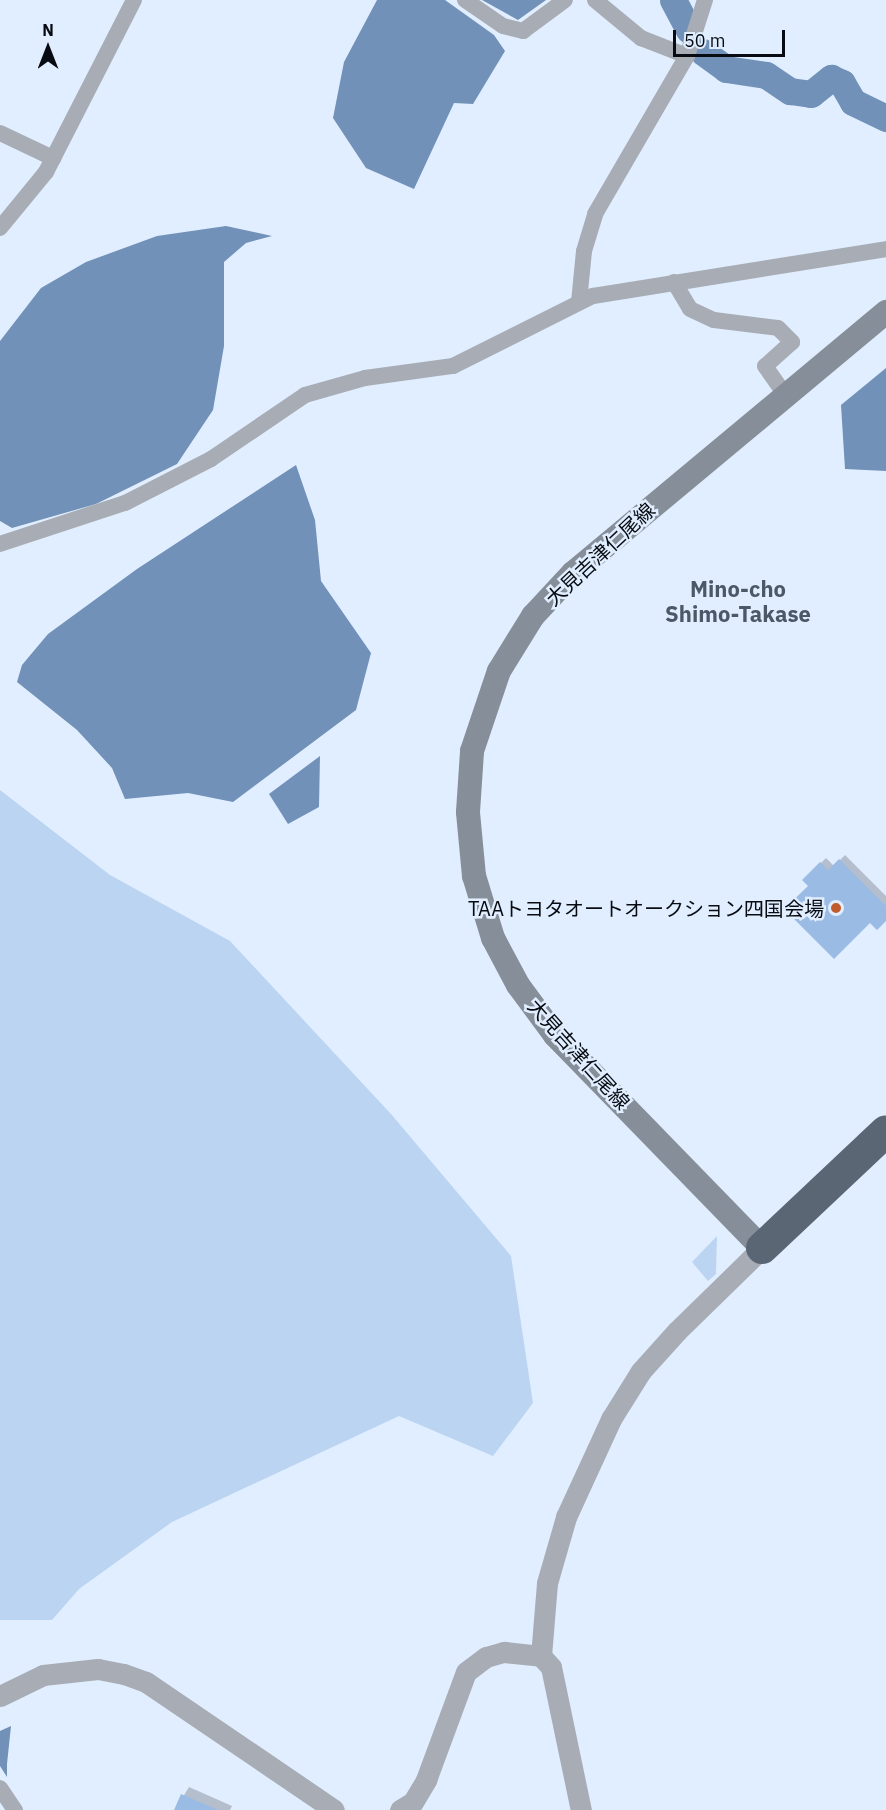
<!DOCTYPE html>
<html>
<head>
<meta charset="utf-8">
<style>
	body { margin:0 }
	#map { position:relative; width:886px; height:1810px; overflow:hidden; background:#e1eeff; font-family:"IBM Plex Sans","Noto Sans JP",sans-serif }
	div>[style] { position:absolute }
	.green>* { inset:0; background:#bbd4f1 }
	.water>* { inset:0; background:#7191b8 }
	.shadow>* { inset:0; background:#0003 }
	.river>* { height:27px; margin:-13.5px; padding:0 13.5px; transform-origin:13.5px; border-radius:13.5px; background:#7191b8 }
	.building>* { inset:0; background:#9abbe3 }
	.minor>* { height:16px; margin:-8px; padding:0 8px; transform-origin:8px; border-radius:8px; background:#a8adb5 }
	.tertiary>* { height:21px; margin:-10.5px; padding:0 10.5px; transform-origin:10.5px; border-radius:10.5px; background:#a8adb5 }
	.secondary>* { height:24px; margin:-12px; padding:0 12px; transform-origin:12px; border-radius:12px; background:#868f99 }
	.motorway>* { height:32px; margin:-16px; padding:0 16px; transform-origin:16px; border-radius:16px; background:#5a6674 }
	.dots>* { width:16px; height:16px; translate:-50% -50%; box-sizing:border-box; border:3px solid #e1eeff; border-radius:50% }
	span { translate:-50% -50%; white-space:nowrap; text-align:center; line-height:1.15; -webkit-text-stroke:5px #e1eeff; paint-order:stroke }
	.street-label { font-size:20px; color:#080c12 }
	.poi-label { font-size:20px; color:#080c12 }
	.right { translate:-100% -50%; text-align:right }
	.quarter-label { font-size:22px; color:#4d5866; font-weight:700 }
	.north { position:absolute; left:18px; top:18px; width:60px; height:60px; -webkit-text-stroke:4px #e1eeff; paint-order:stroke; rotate:0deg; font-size:16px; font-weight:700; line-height:24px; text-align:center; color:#080c12 }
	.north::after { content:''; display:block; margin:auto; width:21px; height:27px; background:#080c12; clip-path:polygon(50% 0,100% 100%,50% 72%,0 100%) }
	.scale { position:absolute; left:673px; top:30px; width:112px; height:27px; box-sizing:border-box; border:3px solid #080c12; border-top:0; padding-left:8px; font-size:18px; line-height:21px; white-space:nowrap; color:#080c12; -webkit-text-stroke:4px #e1eeff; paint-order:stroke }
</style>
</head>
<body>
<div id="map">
	<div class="green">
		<i style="clip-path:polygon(0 790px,110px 875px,230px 941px,391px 1114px,511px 1256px,533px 1403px,493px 1456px,399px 1416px,172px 1522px,79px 1589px,52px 1620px,0 1620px)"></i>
		<i style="clip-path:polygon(717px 1236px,716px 1274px,708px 1281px,692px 1262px)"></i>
	</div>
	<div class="water">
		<i style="clip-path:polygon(377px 0,445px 0,494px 35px,505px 51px,473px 104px,454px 103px,414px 189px,366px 168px,333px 118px,344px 62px)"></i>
		<i style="clip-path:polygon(482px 0,546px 0,518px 20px)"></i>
		<i style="clip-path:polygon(226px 226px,272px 236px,246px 243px,224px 262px,224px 346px,213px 410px,177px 464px,96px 504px,12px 528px,0 521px,0 341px,41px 288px,86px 262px,157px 236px)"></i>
		<i style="clip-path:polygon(886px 368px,886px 471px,845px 469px,841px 405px)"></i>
		<i style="clip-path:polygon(296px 465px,315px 520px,321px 581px,371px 653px,356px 710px,233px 802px,188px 793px,125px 799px,112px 768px,77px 730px,17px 682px,22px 665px,48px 634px,137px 569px)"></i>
		<i style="clip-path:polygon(320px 756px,319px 807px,288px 824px,269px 794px)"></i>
		<i style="clip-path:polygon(11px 1726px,7px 1764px,7px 1777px,0 1766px,0 1731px)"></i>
	</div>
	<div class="shadow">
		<i style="clip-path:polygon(845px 855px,886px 896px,886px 919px,870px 921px,804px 880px,826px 858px,834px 866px)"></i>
		<i style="clip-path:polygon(189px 1787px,232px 1806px,230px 1810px,175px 1810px)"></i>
	</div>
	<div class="river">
		<i style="left:673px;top:0;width:34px;rotate:62deg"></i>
		<i style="left:703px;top:52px;width:29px;rotate:36deg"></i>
		<i style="left:726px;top:69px;width:40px;rotate:8.5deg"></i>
		<i style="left:766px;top:75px;width:29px;rotate:34deg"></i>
		<i style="left:790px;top:91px;width:21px;rotate:8deg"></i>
		<i style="left:811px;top:94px;width:26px;rotate:-39deg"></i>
		<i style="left:831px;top:78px;width:12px;rotate:24deg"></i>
		<i style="left:842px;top:83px;width:22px;rotate:60deg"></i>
		<i style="left:853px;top:102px;width:37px;rotate:26deg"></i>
	</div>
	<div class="building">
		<i style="clip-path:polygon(839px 859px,886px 906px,886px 921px,877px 930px,870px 923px,834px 959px,784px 909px,808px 886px,802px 880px,820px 862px,828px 870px)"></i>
		<i style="clip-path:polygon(181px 1794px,218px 1810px,174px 1810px)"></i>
	</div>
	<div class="minor">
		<i style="left:465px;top:0;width:46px;rotate:34.4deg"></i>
		<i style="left:503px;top:26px;width:21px;rotate:14deg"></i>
		<i style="left:523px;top:31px;width:52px;rotate:-36.4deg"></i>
		<i style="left:595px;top:0;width:60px;rotate:39.6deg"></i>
		<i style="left:641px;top:38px;width:49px;rotate:21.4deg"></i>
		<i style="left:0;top:133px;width:59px;rotate:25.3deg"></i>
		<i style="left:0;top:228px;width:72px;rotate:-50.6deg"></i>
		<i style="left:46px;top:172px;width:193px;rotate:-62.9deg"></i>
		<i style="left:674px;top:282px;width:31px;rotate:59deg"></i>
		<i style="left:690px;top:309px;width:26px;rotate:25deg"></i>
		<i style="left:714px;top:320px;width:64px;rotate:7.1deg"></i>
		<i style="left:778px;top:328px;width:20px;rotate:45deg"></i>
		<i style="left:792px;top:342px;width:36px;rotate:138deg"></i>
		<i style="left:765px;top:366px;width:33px;rotate:55deg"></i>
		<i style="left:579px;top:302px;width:51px;rotate:-84.4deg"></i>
		<i style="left:584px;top:251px;width:39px;rotate:-73deg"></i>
		<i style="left:595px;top:214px;width:183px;rotate:-59.8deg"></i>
		<i style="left:687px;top:56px;width:59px;rotate:-72.2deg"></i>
		<i style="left:0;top:544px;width:132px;rotate:-18.2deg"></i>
		<i style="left:125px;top:503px;width:97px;rotate:-27.1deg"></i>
		<i style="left:211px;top:459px;width:114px;rotate:-34.2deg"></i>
		<i style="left:305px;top:395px;width:62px;rotate:-15.8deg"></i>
		<i style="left:365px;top:378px;width:89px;rotate:-7.8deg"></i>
		<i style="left:453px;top:366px;width:157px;rotate:-26.6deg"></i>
		<i style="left:593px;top:296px;width:297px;rotate:-9.1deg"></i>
		<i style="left:0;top:1788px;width:27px;rotate:56deg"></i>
	</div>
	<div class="tertiary">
		<i style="left:541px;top:1656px;width:73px;rotate:-85.3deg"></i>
		<i style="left:547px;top:1583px;width:69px;rotate:-73.9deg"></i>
		<i style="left:566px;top:1517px;width:108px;rotate:-65.3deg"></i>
		<i style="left:611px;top:1419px;width:57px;rotate:-58deg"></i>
		<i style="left:641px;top:1371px;width:54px;rotate:-48deg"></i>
		<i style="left:677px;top:1331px;width:119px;rotate:-44.3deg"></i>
		<i style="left:0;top:1696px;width:48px;rotate:-26deg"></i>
		<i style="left:43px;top:1675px;width:55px;rotate:-6.2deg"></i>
		<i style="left:98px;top:1669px;width:26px;rotate:11deg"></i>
		<i style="left:124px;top:1674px;width:23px;rotate:20deg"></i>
		<i style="left:146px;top:1682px;width:227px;rotate:34.2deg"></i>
		<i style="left:400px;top:1810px;width:15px;rotate:-32deg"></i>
		<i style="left:413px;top:1802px;width:26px;rotate:-59deg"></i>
		<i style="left:426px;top:1780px;width:115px;rotate:-69.7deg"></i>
		<i style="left:466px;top:1672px;width:25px;rotate:-37deg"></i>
		<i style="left:486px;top:1657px;width:19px;rotate:-16deg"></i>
		<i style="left:504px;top:1652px;width:37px;rotate:6deg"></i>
		<i style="left:541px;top:1656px;width:15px;rotate:48deg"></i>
		<i style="left:551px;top:1667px;width:146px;rotate:78.2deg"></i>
	</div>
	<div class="secondary">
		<i style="left:762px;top:1248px;width:297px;rotate:-134.2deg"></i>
		<i style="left:555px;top:1035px;width:62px;rotate:-126.5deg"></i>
		<i style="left:518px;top:985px;width:53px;rotate:-118deg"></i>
		<i style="left:493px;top:938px;width:65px;rotate:-107deg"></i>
		<i style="left:474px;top:876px;width:64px;rotate:-95.4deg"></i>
		<i style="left:468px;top:812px;width:61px;rotate:-86.2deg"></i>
		<i style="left:472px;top:751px;width:84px;rotate:-71.4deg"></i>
		<i style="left:499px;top:671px;width:65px;rotate:-58.3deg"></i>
		<i style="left:533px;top:616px;width:59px;rotate:-47.1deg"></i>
		<i style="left:573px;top:573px;width:408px;rotate:-39.8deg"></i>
	</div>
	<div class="motorway">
		<i style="left:762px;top:1248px;width:170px;rotate:-43.3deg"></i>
	</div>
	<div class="dots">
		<i style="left:836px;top:908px;background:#c15b2c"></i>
	</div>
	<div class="street-label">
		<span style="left:600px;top:554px;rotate:-43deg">大見吉津仁尾線</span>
		<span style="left:579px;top:1054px;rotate:48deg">大見吉津仁尾線</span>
	</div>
	<div class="poi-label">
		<span class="right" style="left:824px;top:908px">TAAトヨタオートオークション四国会場</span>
	</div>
	<div class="quarter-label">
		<span style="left:738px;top:601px">Mino-cho<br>Shimo-Takase</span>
	</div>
	<div class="north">N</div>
	<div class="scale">50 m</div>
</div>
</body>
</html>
